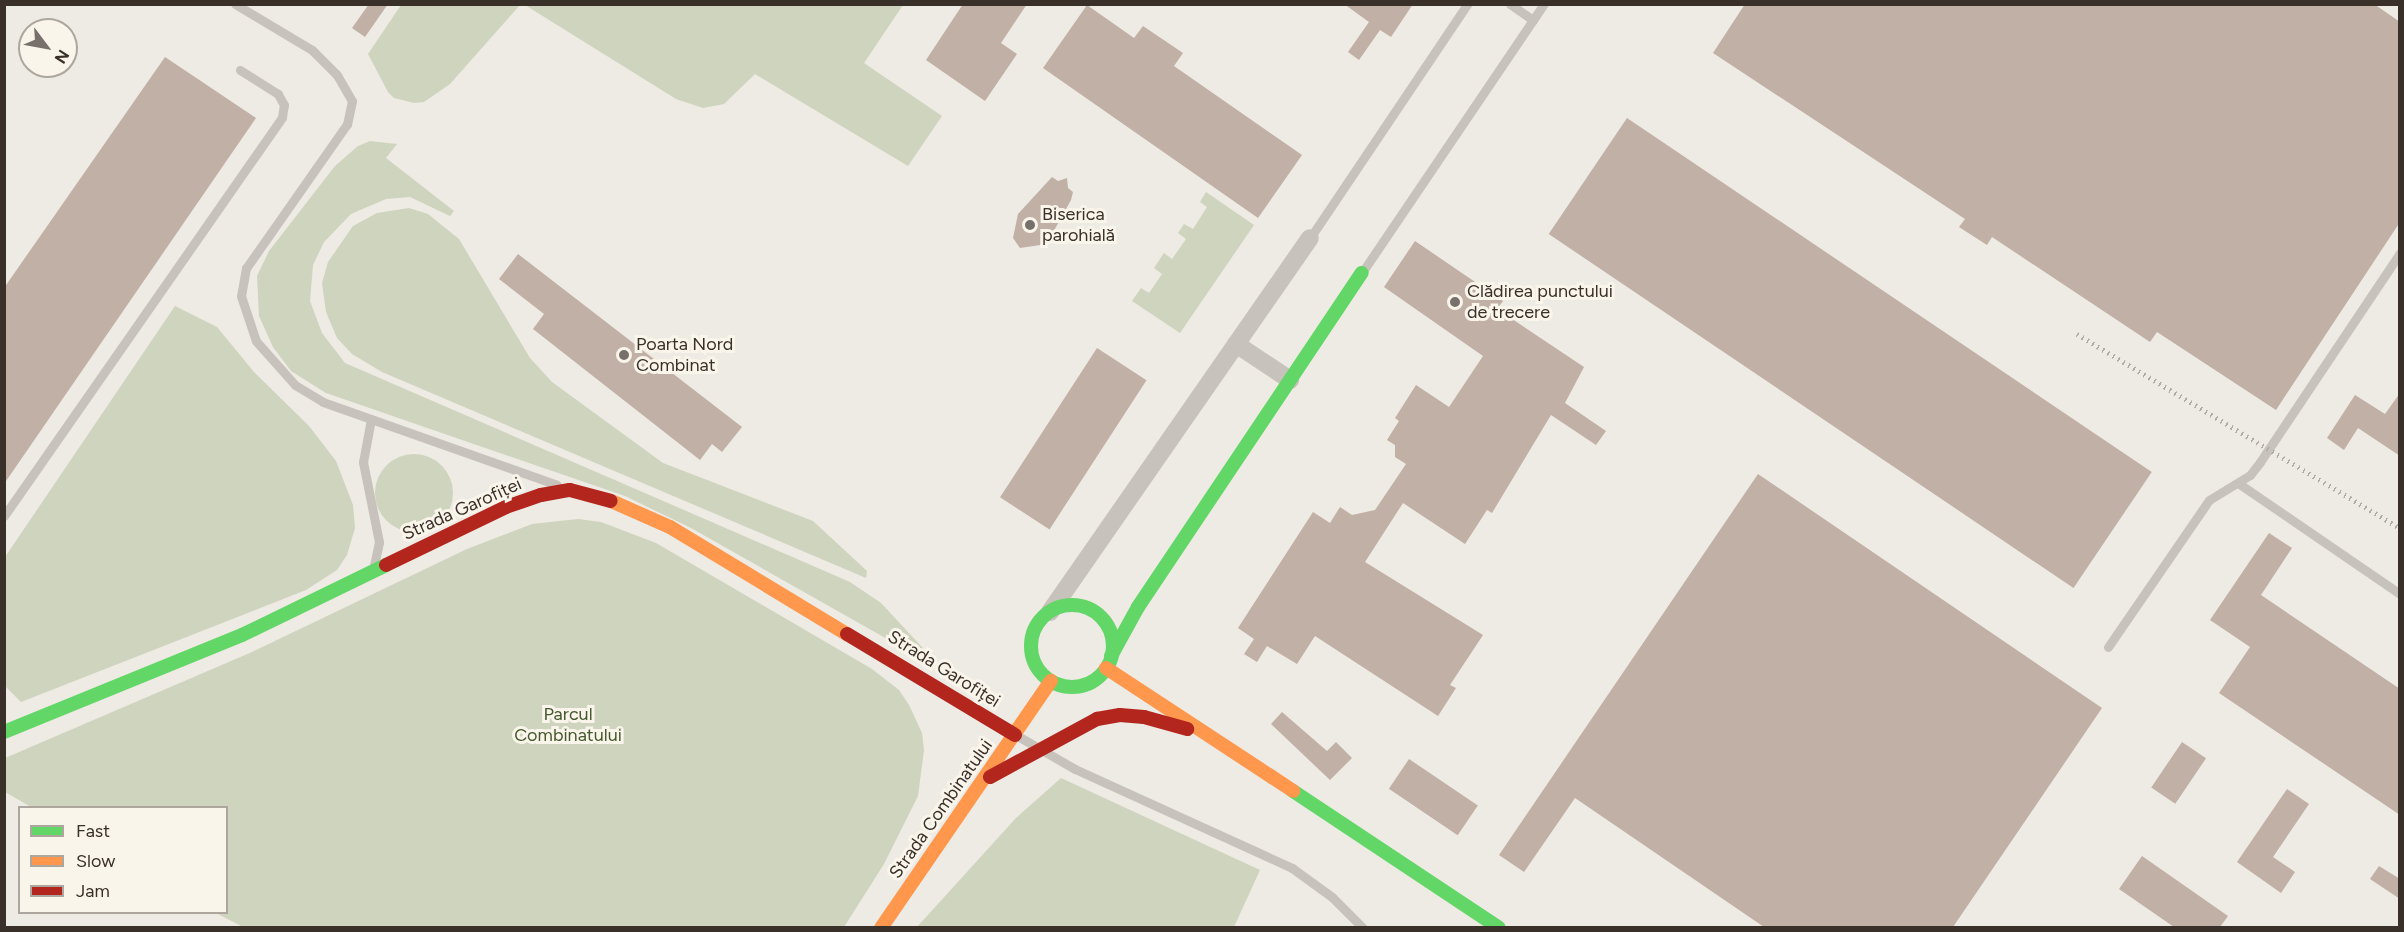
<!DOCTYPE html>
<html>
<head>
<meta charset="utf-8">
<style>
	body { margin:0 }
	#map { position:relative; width:2404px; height:932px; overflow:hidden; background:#eeeae4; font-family:Figtree,sans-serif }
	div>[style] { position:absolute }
	.green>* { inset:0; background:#ced4be }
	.round { border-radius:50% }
	.building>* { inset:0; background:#c1b0a5; transform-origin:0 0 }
	.lane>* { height:9px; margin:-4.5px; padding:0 4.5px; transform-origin:4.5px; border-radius:4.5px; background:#c8c2bc }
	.street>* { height:18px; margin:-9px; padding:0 9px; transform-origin:9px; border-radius:9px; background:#c8c2bc }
	.fast>* { height:14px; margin:-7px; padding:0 7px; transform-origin:7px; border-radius:7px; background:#63d668 }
	.fast>.ring { margin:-7px; padding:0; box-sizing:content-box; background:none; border:14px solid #63d668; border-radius:50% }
	.slow>* { height:14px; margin:-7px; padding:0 7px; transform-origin:7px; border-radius:7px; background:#ff974d }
	.jam>* { height:14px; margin:-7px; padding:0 7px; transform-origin:7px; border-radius:7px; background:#b3261e }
	.rail>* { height:4.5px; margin-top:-2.25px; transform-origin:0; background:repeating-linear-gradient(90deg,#b0aba6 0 1.5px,transparent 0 6px) }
	.dots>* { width:16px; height:16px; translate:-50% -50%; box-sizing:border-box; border:3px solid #faf5eb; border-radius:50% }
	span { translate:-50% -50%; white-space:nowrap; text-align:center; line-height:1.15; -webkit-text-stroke:6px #faf5eb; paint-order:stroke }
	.poi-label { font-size:18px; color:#39302a }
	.left { translate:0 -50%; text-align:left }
	.street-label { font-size:18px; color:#39302a }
	.park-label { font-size:18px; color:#45582d }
	.frame { position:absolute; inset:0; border:6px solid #39302a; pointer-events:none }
	.legend { position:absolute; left:18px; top:806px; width:210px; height:108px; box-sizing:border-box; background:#faf5eb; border:2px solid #ada69e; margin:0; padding:8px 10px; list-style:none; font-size:18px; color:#39302a }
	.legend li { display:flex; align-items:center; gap:12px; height:30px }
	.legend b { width:30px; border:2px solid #ada69e }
	.north { position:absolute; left:18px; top:18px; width:60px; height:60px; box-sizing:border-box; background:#faf5eb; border:2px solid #ada69e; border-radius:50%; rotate:122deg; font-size:16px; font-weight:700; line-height:24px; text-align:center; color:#39302a }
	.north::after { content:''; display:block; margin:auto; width:21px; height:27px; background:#78716b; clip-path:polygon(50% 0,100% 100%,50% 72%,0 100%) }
</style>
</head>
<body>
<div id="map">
	<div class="green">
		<i style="clip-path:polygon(401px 5px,419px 6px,520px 5px,450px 84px,424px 102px,414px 103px,394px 98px,388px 92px,368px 54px)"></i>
		<i style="clip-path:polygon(525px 5px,903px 5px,864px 63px,942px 116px,908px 166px,755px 74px,724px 104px,703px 108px,676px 99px)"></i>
		<i style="clip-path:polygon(370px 141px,397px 144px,386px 158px,454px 211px,450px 216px,410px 197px,386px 199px,351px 214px,324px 242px,313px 265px,310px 301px,322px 333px,345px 363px,850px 582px,881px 603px,935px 661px,926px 661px,691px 528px,625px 496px,326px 393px,291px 371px,273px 347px,259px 316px,257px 276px,269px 251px,335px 166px,358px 146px)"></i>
		<i style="clip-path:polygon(1206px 192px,1254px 225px,1180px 333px,1132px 301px,1141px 288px,1149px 293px,1162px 274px,1154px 268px,1164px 253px,1172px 259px,1186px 239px,1178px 233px,1184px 224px,1193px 229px,1207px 207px,1200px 202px)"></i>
		<i style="clip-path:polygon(409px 208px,428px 214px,459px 239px,530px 358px,552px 382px,663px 463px,813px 521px,867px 571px,866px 578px,382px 372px,352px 354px,337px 338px,326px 312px,322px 283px,328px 262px,353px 226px,377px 213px)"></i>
		<i style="clip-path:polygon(175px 306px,217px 327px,254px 372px,309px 426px,336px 461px,353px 505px,355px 528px,347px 555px,337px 570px,306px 590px,21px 702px,5px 686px,5px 557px)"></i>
		<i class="round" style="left:375px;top:454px;width:78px;height:78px"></i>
		<i style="clip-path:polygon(578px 519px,601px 522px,656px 543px,872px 669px,899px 690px,909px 705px,922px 733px,924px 750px,918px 796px,884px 864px,844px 927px,243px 927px,216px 913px,226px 912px,226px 808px,31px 807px,5px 792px,5px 758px,252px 652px,467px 549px,532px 524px)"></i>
		<i style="clip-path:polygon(1061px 778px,1260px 870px,1234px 927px,917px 927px,1016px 818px)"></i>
	</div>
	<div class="building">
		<i style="clip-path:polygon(369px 4px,388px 4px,365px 37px,352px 28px)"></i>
		<i style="clip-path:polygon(963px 4px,1027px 4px,1001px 43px,1017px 54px,985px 101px,926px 60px)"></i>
		<i style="clip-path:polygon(1344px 4px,1413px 4px,1391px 37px,1380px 30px,1359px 60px,1348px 52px,1369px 22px)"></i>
		<i style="clip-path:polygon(1745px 4px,2374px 4px,2400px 22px,2400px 222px,2276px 410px,2157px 332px,2150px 342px,1992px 237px,1987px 245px,1959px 227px,1965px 219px,1713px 53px)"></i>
		<i style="clip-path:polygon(1087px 5px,1134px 38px,1143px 26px,1183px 53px,1174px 66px,1302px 155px,1258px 218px,1043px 68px)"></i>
		<i style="clip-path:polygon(165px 57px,256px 118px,4px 484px,4px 288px)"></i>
		<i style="left:1627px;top:118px;width:633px;height:140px;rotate:34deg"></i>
		<i style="clip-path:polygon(1052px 177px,1058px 181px,1067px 178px,1068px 188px,1073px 192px,1071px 200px,1051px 236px,1040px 245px,1020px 248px,1013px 238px,1018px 214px)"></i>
		<i style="clip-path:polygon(1415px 241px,1503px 301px,1497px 309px,1584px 367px,1565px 403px,1606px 431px,1596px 445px,1551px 415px,1492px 513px,1487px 510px,1465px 544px,1403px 503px,1365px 562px,1483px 635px,1450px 685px,1456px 688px,1438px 716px,1315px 636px,1297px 664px,1267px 646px,1257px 662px,1244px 654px,1254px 639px,1238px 628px,1313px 512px,1330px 523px,1340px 507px,1352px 515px,1375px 510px,1406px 464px,1395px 457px,1395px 445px,1387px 440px,1399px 421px,1395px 418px,1416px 385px,1449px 407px,1483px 356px,1384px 287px)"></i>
		<i style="clip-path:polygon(518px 254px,742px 427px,722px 452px,712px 444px,700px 460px,533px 329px,544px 314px,499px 279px)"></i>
		<i style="left:1097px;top:348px;width:59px;height:178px;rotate:33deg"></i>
		<i style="clip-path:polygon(2400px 393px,2400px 456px,2358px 428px,2344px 450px,2327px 438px,2355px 395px,2385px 414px)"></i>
		<i style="clip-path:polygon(1758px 474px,2102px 708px,1953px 927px,1764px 927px,1575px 798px,1524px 872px,1499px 855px)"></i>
		<i style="clip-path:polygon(2269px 533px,2292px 548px,2261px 595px,2400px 689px,2400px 815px,2219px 693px,2250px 647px,2210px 620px)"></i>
		<i style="clip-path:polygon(1282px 712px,1327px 751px,1336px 742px,1352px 758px,1330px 780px,1271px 724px)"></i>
		<i style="left:2182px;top:742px;width:29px;height:55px;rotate:34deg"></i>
		<i style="left:1409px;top:759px;width:83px;height:36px;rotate:34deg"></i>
		<i style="clip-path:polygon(2287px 789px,2309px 804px,2273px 857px,2295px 872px,2281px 893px,2237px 862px)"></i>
		<i style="clip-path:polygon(2142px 856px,2228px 916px,2220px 927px,2174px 927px,2119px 889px)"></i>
		<i style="clip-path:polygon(2379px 866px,2400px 879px,2400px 899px,2370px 879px)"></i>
	</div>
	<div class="lane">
		<i style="left:235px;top:4px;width:90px;rotate:30.9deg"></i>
		<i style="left:312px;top:50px;width:35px;rotate:45deg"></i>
		<i style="left:337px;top:75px;width:30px;rotate:60deg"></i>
		<i style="left:352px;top:101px;width:24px;rotate:102deg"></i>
		<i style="left:347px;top:124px;width:176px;rotate:125deg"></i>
		<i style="left:246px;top:268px;width:28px;rotate:100deg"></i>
		<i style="left:241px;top:296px;width:47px;rotate:71.6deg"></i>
		<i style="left:256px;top:341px;width:59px;rotate:48.4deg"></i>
		<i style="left:295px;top:385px;width:33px;rotate:31deg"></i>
		<i style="left:323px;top:402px;width:248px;rotate:19.5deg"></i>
		<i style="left:1510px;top:4px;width:28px;rotate:35deg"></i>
		<i style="left:1310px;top:238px;width:282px;rotate:-56.1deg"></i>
		<i style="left:1363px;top:271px;width:323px;rotate:-55.9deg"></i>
		<i style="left:371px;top:419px;width:44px;rotate:100.5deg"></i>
		<i style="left:363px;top:462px;width:82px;rotate:78.7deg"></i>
		<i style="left:379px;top:542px;width:25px;rotate:102deg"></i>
		<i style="left:2238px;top:483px;width:196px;rotate:34.4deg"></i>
		<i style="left:4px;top:516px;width:486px;rotate:-55.1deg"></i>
		<i style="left:282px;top:117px;width:12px;rotate:-81deg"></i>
		<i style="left:284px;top:105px;width:13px;rotate:-119deg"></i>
		<i style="left:278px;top:94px;width:45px;rotate:-147.7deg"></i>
		<i style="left:2108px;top:647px;width:178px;rotate:-55.5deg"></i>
		<i style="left:2209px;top:500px;width:48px;rotate:-31.4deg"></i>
		<i style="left:2250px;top:475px;width:16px;rotate:-52deg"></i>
		<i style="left:2260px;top:462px;width:252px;rotate:-56.2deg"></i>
		<i style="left:1016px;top:735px;width:68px;rotate:30deg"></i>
		<i style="left:1075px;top:769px;width:239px;rotate:24.5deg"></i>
		<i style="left:1292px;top:868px;width:49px;rotate:35.9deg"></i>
		<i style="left:1332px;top:897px;width:44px;rotate:45deg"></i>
	</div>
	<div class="street">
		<i style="left:1236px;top:344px;width:65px;rotate:33.7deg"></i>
		<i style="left:1050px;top:612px;width:455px;rotate:-55.2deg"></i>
	</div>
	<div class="fast">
		<i class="ring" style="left:1031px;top:605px;width:68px;height:68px"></i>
		<i style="left:1111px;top:656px;width:56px;rotate:-61.1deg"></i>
		<i style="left:1138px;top:607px;width:402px;rotate:-56.2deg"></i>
		<i style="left:4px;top:732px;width:257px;rotate:-22.2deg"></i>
		<i style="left:242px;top:635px;width:160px;rotate:-25.9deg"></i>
		<i style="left:1293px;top:791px;width:247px;rotate:33.6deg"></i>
	</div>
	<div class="slow">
		<i style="left:611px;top:501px;width:64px;rotate:23.8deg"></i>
		<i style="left:670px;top:527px;width:207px;rotate:31.2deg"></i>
		<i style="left:1106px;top:668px;width:224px;rotate:33.3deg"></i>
		<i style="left:881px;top:928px;width:300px;rotate:-55.5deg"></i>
	</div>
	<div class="jam">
		<i style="left:386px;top:565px;width:133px;rotate:-25.8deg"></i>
		<i style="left:506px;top:507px;width:37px;rotate:-19deg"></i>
		<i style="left:541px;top:495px;width:29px;rotate:-10deg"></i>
		<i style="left:570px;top:490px;width:42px;rotate:15deg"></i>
		<i style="left:847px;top:634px;width:196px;rotate:31deg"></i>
		<i style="left:990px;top:777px;width:122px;rotate:-28.5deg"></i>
		<i style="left:1097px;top:719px;width:23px;rotate:-10deg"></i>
		<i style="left:1120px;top:715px;width:24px;rotate:5deg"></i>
		<i style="left:1144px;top:717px;width:45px;rotate:15.6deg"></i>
	</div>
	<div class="rail">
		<i style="left:2077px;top:334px;width:377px;rotate:31deg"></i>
	</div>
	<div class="dots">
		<i style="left:1030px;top:225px;background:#78716b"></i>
		<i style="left:1455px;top:302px;background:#78716b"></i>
		<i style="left:624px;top:355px;background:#78716b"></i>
	</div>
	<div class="poi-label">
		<span class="left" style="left:1042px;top:225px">Biserica<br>parohială</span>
		<span class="left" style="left:1467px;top:302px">Clădirea punctului<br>de trecere</span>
		<span class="left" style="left:636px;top:355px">Poarta Nord<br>Combinat</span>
	</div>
	<div class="street-label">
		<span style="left:462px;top:509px;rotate:-24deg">Strada Garofiței</span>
		<span style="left:944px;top:669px;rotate:32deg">Strada Garofiței</span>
		<span style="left:941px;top:809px;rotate:-55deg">Strada Combinatului</span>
	</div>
	<div class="park-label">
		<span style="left:568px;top:725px">Parcul<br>Combinatului</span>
	</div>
	<div class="frame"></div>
	<ul class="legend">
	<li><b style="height:8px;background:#63d668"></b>Fast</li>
	<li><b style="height:8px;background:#ff974d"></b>Slow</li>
	<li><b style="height:8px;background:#b3261e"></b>Jam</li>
	</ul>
	<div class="north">N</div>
</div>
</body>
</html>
